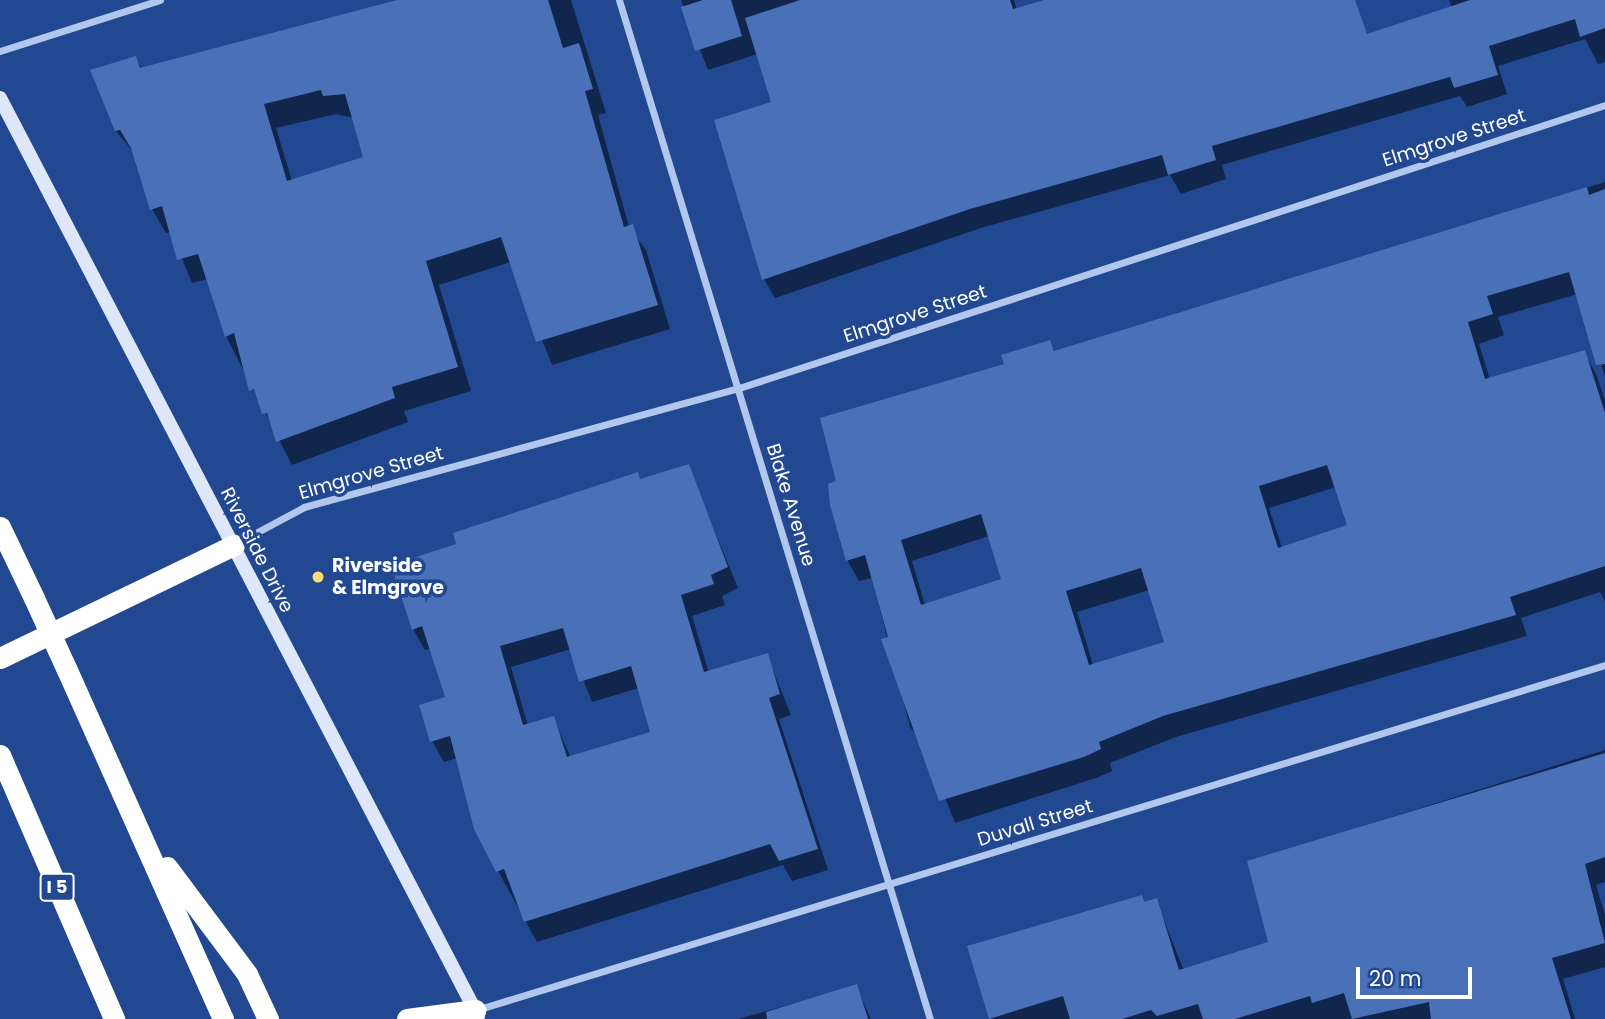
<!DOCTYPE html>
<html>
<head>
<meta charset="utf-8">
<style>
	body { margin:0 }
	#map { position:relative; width:1605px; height:1019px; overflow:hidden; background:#214890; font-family:Poppins,sans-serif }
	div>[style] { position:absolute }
	.shadow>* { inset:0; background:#0007 }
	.building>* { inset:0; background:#4a71b7 }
	.minor>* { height:7px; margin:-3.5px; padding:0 3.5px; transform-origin:3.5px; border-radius:3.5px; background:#b2c7ed }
	.secondary>* { height:14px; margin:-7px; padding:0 7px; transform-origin:7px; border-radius:7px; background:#dee7fa }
	.motorway>* { height:21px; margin:-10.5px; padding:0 10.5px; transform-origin:10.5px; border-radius:10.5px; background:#fff }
	.motorway-bridge>* { height:21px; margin:-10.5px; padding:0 10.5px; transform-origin:10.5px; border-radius:10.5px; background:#fff }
	.dots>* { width:19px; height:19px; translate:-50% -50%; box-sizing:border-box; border:4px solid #214890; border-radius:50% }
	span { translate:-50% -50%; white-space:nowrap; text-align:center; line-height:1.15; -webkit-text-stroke:7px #214890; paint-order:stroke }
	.shield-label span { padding:2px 5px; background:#214890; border:2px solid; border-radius:5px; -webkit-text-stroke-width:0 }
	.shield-label { font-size:18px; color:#fff; font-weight:700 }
	.street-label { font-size:19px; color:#fff }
	.poi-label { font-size:19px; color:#fff; font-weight:700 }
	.left { translate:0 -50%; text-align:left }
	.scale { position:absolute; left:1356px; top:967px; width:116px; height:32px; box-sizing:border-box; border:4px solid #fff; border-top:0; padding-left:9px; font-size:21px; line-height:24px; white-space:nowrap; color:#fff; -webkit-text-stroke:5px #214890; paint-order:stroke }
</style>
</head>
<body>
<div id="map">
	<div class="shadow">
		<i style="clip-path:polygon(evenodd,403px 0,571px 0,606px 113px,598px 115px,629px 227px,646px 250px,670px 329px,552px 365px,511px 262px,439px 285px,471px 391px,404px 411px,408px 422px,292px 465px,226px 336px,208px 279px,192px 283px,171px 232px,166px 233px,152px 209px,134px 153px,116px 131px,136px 58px,142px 70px,403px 0,336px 114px,354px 118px,365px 159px,292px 181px,276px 128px,336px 114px)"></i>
		<i style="clip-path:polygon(681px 0,1014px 0,1017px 10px,1050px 0,1333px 0,1223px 79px,1453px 10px,1449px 0,1605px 0,1605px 62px,1598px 64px,1585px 39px,1498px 66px,1507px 94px,1467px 107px,1460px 96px,1222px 165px,1226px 179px,1181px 194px,1170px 175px,981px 228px,775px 298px,764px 279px,773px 103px,758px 54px,708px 70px)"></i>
		<i style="clip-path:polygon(evenodd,1605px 182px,1605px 376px,1578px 294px,1498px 317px,1504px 335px,1479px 344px,1490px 380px,1584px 352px,1596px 374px,1605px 400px,1605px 601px,1600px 592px,1521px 618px,1527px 636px,1176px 737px,1110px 763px,1112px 771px,1096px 778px,955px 823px,925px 747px,910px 727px,872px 578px,859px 581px,847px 560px,839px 483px,1050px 342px,1055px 352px,1605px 182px,1336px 487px,1349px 526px,1282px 548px,1269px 508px,1336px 487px,1605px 182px,989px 536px,1003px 580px,925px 605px,912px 561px,989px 536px,1605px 182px,1150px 590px,1166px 643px,1093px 665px,1077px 612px,1150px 590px)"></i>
		<i style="clip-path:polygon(evenodd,688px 466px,738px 588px,722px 596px,725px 605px,692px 616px,709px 673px,767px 655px,791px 715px,779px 719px,828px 870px,792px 881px,783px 865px,537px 942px,498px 871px,457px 758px,444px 762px,432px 741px,448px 698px,431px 648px,425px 650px,413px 629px,459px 545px,638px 475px,641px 480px,688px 466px,571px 649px,592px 702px,639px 688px,652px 733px,571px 758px,553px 718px,528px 726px,511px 667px,571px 649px)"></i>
		<i style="clip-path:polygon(1605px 750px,1605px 882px,1596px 885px,1605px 915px,1605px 967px,1563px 979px,1575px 1019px,991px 1019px,969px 948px,1156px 900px,1184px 971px,1270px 943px,1249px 862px)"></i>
		<i style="clip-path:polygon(856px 986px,871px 1019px,738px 1019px)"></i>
	</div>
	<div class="building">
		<i style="clip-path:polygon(evenodd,397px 0,548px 0,563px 48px,579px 43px,593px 89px,585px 91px,624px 227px,633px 224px,658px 305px,536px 342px,501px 237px,426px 261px,458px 367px,392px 387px,395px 398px,276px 442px,267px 413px,262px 414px,254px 389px,249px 391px,234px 333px,225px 337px,198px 254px,177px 260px,162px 206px,150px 210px,131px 148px,120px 130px,115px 131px,90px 70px,136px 56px,140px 68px,397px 0,321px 90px,323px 96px,345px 94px,363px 157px,287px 181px,264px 104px,321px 90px)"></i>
		<i style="clip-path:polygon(703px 0,731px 0,742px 36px,695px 51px,681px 7px)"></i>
		<i style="clip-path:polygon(800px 0,1010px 0,1013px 9px,1044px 0,1355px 0,1367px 34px,1470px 0,1605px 0,1605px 28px,1580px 37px,1575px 19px,1489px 46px,1498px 75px,1454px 88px,1450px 77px,1212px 146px,1216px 160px,1168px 175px,1162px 155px,970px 209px,762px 280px,714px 120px,771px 102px,745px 18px)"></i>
		<i style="clip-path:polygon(evenodd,1587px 187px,1589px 195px,1605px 189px,1605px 364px,1596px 365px,1569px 272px,1487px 296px,1493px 314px,1468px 322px,1485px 379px,1585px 350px,1605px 413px,1605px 566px,1510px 597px,1516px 615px,1163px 716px,1099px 742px,1101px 749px,1084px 757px,939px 801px,881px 639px,888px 637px,865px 555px,846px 561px,830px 505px,828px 484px,836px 481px,820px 418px,1004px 364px,1001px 355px,1050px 340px,1054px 351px,1587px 187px,1327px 465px,1347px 525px,1278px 548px,1259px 486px,1327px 465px,1587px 187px,981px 514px,1001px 579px,921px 605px,901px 540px,981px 514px,1587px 187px,1141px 568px,1164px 642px,1089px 665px,1066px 591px,1141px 568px)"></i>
		<i style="clip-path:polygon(evenodd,689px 464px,728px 567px,711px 575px,714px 584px,681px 595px,704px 672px,768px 653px,780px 694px,769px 698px,818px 849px,779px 861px,770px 844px,524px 922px,504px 869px,496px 872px,474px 829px,450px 736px,430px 742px,419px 705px,445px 697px,422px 626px,412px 630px,393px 571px,409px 566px,407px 560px,456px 544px,453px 533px,638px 472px,640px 479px,689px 464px,563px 628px,579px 682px,631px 666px,650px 732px,567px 757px,554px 716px,523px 725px,500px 646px,563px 628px)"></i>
		<i style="clip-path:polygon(1605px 753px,1605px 857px,1585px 864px,1605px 943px,1552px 958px,1571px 1019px,1431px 1019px,1429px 1002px,1352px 1019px,1344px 993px,1312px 1003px,1310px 996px,1235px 1019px,1203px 1019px,1198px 1004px,1157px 1016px,1151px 1010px,1122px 1019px,1070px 1019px,1063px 996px,989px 1019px,967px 946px,1142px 895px,1144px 902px,1157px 898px,1179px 970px,1268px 942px,1247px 861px)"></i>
		<i style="clip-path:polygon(857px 984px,868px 1019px,767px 1019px,766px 1012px)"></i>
	</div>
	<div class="minor">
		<i style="left:619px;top:0;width:1065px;rotate:73.03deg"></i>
		<i style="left:0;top:51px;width:168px;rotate:-17.7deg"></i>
		<i style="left:237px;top:543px;width:76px;rotate:-28.2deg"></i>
		<i style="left:304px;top:507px;width:451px;rotate:-15.3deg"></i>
		<i style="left:739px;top:388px;width:911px;rotate:-18.1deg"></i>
		<i style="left:476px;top:1010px;width:1181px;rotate:-16.99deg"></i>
	</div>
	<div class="secondary">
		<i style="left:0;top:98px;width:1035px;rotate:62.49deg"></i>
	</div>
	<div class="motorway">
		<i style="left:0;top:527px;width:79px;rotate:64.4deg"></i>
		<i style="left:0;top:658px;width:260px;rotate:-25.8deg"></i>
		<i style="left:67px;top:670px;width:382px;rotate:65.9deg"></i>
		<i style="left:0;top:755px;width:288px;rotate:66.6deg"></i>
		<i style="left:167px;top:867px;width:134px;rotate:53.2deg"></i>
		<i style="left:247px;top:974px;width:50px;rotate:65deg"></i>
		<i style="left:407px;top:1019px;width:69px;rotate:-7.5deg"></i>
	</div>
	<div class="motorway-bridge">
		<i style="left:34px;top:598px;width:79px;rotate:65.4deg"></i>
	</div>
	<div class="dots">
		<i style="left:318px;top:577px;background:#f9de73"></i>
	</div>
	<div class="shield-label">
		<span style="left:57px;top:887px">I 5</span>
	</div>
	<div class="street-label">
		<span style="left:1454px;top:138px;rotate:-18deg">Elmgrove Street</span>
		<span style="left:915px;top:314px;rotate:-18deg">Elmgrove Street</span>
		<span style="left:371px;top:473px;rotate:-16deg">Elmgrove Street</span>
		<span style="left:791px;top:505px;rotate:73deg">Blake Avenue</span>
		<span style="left:257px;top:550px;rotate:63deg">Riverside Drive</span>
		<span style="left:1035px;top:823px;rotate:-17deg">Duvall Street</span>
	</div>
	<div class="poi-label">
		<span class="left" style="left:332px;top:577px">Riverside<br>&amp; Elmgrove</span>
	</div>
	<div class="scale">20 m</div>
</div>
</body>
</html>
